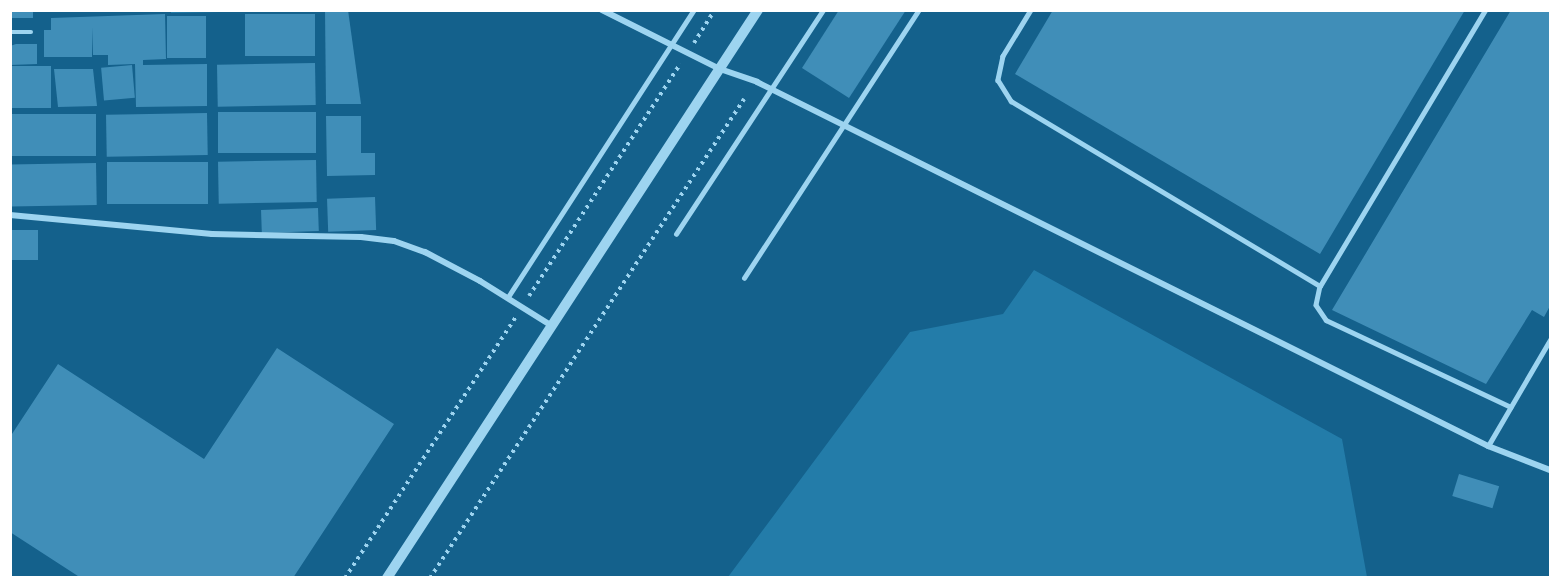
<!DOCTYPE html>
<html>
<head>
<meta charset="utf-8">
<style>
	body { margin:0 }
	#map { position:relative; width:1561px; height:588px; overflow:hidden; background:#14618c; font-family:Figtree,sans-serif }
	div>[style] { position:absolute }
	.green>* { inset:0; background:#237ca9 }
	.building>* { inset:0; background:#408eb8; transform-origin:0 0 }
	.path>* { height:4px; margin-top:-2px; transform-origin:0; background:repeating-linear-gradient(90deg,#9dd4f0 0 3px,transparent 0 7.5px) }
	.service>* { height:4.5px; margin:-2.25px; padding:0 2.25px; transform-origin:2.25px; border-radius:2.25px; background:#9dd4f0 }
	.minor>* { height:6px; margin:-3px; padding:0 3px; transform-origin:3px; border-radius:3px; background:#9dd4f0 }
	.tertiary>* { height:10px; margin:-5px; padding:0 5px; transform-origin:5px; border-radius:5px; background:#9dd4f0 }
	span { translate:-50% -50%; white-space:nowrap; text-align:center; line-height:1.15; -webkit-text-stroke:4.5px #14618c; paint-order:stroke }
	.frame { position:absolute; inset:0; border:12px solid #fff; pointer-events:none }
</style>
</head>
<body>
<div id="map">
	<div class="green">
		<i style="clip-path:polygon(171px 11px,171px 10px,267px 11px,171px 13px)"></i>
		<i style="clip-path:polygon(1034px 270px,1342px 439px,1367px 577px,728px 577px,910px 332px,1003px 314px)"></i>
	</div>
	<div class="building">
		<i style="left:10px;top:10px;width:23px;height:8px"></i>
		<i style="clip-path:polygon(325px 10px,348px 10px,361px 104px,326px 104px)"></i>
		<i style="clip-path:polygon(839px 10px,906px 10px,849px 98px,802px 68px)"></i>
		<i style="clip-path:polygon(1053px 10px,1465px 10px,1320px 254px,1015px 74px)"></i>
		<i style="clip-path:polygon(1511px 10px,1550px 10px,1550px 306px,1544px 317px,1532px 310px,1486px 384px,1332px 310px)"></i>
		<i style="clip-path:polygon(165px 14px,166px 59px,143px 60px,143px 65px,207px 64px,207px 106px,136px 107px,135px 64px,108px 65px,108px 55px,93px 55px,92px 27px,92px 57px,44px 57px,44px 30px,51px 30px,51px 18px)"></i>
		<i style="left:315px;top:14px;width:42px;height:70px;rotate:90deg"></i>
		<i style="left:167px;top:16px;width:39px;height:42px"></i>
		<i style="clip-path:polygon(16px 44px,37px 44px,37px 64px,10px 65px,10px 46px)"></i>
		<i style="left:315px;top:63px;width:42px;height:98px;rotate:89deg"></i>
		<i style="left:132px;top:65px;width:33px;height:31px;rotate:85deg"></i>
		<i style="left:10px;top:66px;width:41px;height:42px"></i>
		<i style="clip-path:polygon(54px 69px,93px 69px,97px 106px,58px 107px)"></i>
		<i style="left:316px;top:112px;width:41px;height:98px;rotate:90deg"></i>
		<i style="left:207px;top:113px;width:42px;height:101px;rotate:89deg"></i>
		<i style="left:96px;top:114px;width:42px;height:86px;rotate:90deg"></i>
		<i style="clip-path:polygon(326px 116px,361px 116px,361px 153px,375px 153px,375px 175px,327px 176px)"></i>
		<i style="left:316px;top:160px;width:42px;height:98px;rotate:89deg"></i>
		<i style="left:107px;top:162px;width:101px;height:42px"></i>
		<i style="left:96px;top:163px;width:42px;height:86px;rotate:89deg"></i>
		<i style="left:375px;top:197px;width:33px;height:48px;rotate:88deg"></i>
		<i style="left:318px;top:208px;width:23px;height:57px;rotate:88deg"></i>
		<i style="left:38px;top:230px;width:30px;height:28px;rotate:90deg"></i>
		<i style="clip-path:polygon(277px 348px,394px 424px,293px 578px,81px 578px,10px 532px,10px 437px,58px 364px,204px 459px)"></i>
		<i style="left:1459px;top:474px;width:42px;height:23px;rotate:17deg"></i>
	</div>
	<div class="path">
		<i style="left:694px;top:43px;width:39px;rotate:-58deg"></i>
		<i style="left:529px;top:296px;width:277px;rotate:-56.9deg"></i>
		<i style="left:345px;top:578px;width:311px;rotate:-56.8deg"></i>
		<i style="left:430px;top:578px;width:573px;rotate:-56.75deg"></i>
	</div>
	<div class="service">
		<i style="left:1031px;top:10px;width:54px;rotate:121.3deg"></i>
		<i style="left:1003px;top:56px;width:25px;rotate:102deg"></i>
		<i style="left:998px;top:80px;width:25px;rotate:58deg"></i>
		<i style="left:1011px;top:101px;width:360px;rotate:30.9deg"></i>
		<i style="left:1320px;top:286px;width:19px;rotate:102deg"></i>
		<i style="left:1316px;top:305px;width:18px;rotate:56deg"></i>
		<i style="left:1326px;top:320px;width:204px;rotate:25.2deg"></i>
		<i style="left:10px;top:32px;width:21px"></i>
		<i style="left:676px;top:234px;width:268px;rotate:-56.7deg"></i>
		<i style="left:744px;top:278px;width:320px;rotate:-56.9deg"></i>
		<i style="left:1320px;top:286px;width:322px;rotate:-59.1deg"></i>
		<i style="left:508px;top:297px;width:342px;rotate:-57.1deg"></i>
		<i style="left:1488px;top:446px;width:123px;rotate:-59.7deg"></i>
	</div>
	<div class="minor">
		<i style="left:602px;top:10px;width:132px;rotate:26.6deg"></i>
		<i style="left:720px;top:69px;width:39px;rotate:19deg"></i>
		<i style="left:757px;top:82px;width:817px;rotate:26.47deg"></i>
		<i style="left:1488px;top:446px;width:66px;rotate:21.2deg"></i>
		<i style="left:10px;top:215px;width:203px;rotate:5.4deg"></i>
		<i style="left:212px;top:234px;width:149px;rotate:1.2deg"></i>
		<i style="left:361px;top:237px;width:33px;rotate:7deg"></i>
		<i style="left:394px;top:241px;width:33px;rotate:20deg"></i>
		<i style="left:425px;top:252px;width:62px;rotate:27.8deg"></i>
		<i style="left:480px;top:281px;width:85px;rotate:32deg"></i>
	</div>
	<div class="tertiary">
		<i style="left:387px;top:578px;width:678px;rotate:-56.85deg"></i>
	</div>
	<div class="frame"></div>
</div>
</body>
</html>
